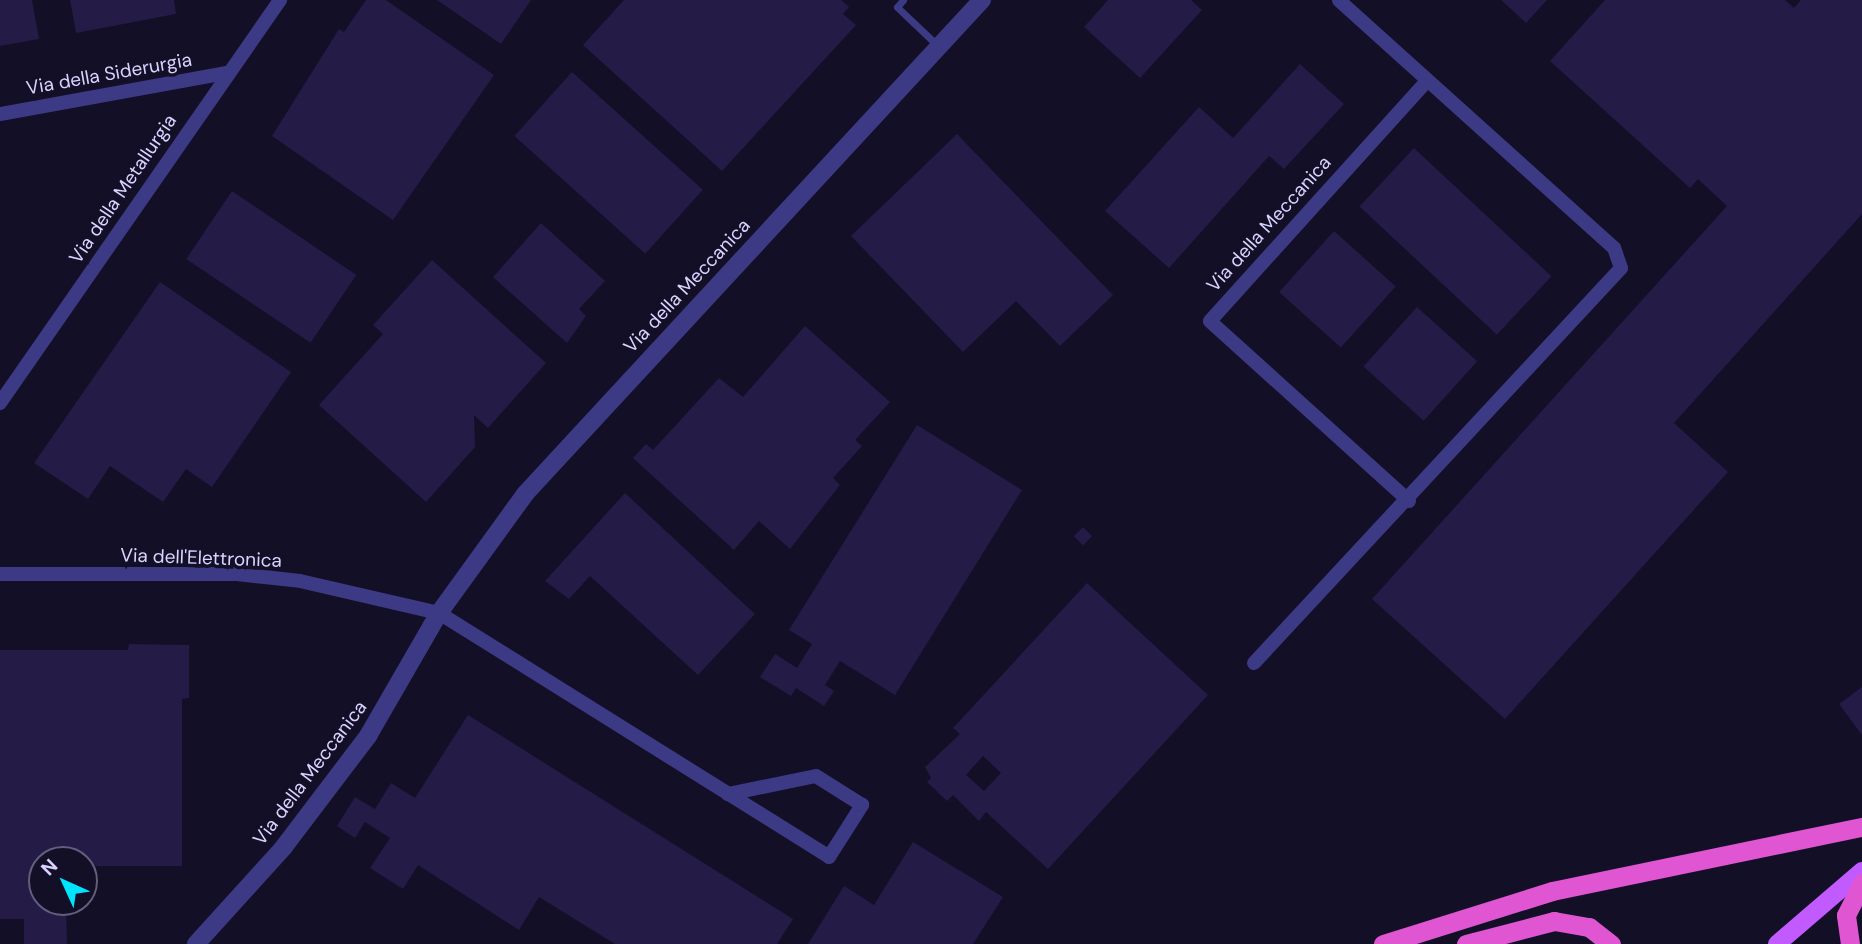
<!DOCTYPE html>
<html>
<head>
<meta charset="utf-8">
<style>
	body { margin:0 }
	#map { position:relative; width:1862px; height:944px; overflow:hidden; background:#130f26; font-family:"DM Sans",sans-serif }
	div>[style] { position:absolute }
	.building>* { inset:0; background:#241b47; transform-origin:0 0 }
	.service>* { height:7px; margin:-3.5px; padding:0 3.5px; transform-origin:3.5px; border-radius:3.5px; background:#3d3a85 }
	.minor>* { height:14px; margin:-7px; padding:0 7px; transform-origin:7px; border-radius:7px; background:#3d3a85 }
	.tertiary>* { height:18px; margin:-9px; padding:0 9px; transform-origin:9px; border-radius:9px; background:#3d3a85 }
	.primary>* { height:18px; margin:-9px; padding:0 9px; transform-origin:9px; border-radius:9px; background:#c25bff }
	.trunk>* { height:19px; margin:-9.5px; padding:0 9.5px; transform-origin:9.5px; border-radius:9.5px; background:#e055d1 }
	span { translate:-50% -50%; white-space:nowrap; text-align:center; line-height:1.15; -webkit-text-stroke:7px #130f26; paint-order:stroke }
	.street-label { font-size:19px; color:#d9d4ff }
	.north { position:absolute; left:28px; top:846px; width:70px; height:70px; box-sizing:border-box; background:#130f26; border:2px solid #625e7d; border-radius:50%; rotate:315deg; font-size:19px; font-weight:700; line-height:28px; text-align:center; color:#d9d4ff }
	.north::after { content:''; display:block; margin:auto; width:24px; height:32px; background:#00e5ff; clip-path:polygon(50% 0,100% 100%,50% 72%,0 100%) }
</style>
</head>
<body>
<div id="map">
	<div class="building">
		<i style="clip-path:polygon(0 0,32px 0,39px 39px,0 46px)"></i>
		<i style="clip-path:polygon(70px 0,174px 0,176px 14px,76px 33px)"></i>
		<i style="clip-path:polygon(366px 0,386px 0,494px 75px,393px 220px,272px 136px,339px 29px,344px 32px)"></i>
		<i style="clip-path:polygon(437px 0,531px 0,501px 44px)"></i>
		<i style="clip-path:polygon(624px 0,841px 0,849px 7px,843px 14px,856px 25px,722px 171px,583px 45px)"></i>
		<i style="clip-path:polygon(1108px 0,1191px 0,1202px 10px,1140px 78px,1084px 27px)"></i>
		<i style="clip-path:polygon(1501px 0,1547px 0,1526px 23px)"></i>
		<i style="clip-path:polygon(1605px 0,1785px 0,1794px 8px,1801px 0,1862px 0,1862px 214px,1674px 423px,1728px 472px,1505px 719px,1372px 599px,1727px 206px,1698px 179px,1690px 188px,1550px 61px)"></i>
		<i style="clip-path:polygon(1300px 64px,1344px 104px,1284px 169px,1269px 156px,1169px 268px,1105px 211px,1199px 107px,1233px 138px)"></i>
		<i style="left:572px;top:72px;width:176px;height:86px;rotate:42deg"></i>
		<i style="clip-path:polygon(957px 134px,1113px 295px,1060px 346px,1016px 301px,963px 352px,851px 236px)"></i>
		<i style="left:1414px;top:148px;width:188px;height:80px;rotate:43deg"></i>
		<i style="left:232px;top:191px;width:150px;height:82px;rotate:34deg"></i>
		<i style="clip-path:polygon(541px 223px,605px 281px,579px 309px,586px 316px,567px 343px,493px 277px)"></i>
		<i style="left:1334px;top:231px;width:83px;height:82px;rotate:42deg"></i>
		<i style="clip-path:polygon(432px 260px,546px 363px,488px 428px,474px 415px,475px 447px,426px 502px,319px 405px,383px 334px,373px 325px)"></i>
		<i style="clip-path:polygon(160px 282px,291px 372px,212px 487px,186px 469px,163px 502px,110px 466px,88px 499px,34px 463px)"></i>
		<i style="left:1417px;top:307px;width:81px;height:80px;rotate:42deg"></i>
		<i style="clip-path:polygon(805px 326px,890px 402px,855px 440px,862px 446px,833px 478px,840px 485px,790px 549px,759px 521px,734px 550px,633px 458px,646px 444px,653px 450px,719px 378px,743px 397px)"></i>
		<i style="clip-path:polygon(917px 425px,1022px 490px,895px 695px,840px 661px,825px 685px,834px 691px,824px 706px,796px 688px,791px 696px,760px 677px,775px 654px,797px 668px,812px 644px,789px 630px)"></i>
		<i style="clip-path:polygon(625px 493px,755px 614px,698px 675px,590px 576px,569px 599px,545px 581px)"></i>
		<i style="left:1083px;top:527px;width:13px;height:13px;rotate:45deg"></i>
		<i style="clip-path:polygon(evenodd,1087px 583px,1208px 695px,1048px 869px,986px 812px,979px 821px,953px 795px,947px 801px,927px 782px,931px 778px,925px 767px,960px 734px,953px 728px,1087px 583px,983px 756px,1001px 773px,984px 791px,966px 775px,983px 756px)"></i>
		<i style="clip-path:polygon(129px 644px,189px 645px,189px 698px,182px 699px,182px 866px,84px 866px,84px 860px,42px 860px,42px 902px,66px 902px,67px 944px,24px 944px,24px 919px,0 919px,0 650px,128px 650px)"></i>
		<i style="clip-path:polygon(1862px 687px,1862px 735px,1839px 704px)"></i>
		<i style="clip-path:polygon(468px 715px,793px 919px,777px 944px,615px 944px,539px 897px,519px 930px,418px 865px,403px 889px,370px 868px,390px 838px,365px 822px,355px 838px,337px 826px,355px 797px,375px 809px,391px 783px,415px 798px)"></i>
		<i style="clip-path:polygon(913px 842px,1003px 897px,973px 944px,808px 944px,844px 886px,874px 905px)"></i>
	</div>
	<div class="service">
		<i style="left:903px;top:0;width:9px;rotate:131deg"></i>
		<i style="left:897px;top:7px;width:55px;rotate:43.5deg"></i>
	</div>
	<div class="minor">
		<i style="left:0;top:114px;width:229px;rotate:-10.3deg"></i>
		<i style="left:0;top:403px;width:491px;rotate:-55.2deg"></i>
		<i style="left:1409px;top:501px;width:268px;rotate:-137.9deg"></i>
		<i style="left:1210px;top:321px;width:324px;rotate:-47.9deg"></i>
		<i style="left:0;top:574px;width:237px"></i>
		<i style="left:237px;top:574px;width:63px;rotate:6.3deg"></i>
		<i style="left:300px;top:581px;width:143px;rotate:13deg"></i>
		<i style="left:439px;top:613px;width:460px;rotate:32deg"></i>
		<i style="left:829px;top:857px;width:62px;rotate:-57.6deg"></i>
		<i style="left:862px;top:805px;width:54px;rotate:-147.8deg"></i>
		<i style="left:816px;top:776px;width:90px;rotate:168.4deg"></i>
		<i style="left:1254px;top:663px;width:539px;rotate:-47.1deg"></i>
		<i style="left:1621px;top:268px;width:21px;rotate:-109deg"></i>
		<i style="left:1614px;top:248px;width:370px;rotate:-138deg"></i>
	</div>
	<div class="tertiary">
		<i style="left:196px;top:944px;width:130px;rotate:-47.8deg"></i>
		<i style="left:283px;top:848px;width:141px;rotate:-52.8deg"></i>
		<i style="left:368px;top:736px;width:142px;rotate:-60deg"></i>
		<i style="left:439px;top:613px;width:147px;rotate:-54.1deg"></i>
		<i style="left:525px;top:494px;width:673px;rotate:-47.23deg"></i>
	</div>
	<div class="primary">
		<i style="left:1777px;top:944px;width:112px;rotate:-40.7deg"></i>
	</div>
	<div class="trunk">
		<i style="left:1383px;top:944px;width:177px;rotate:-17.4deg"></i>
		<i style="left:1552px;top:891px;width:317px;rotate:-11.7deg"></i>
		<i style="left:1466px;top:944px;width:91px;rotate:-14.6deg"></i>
		<i style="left:1554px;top:921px;width:36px;rotate:10deg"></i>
		<i style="left:1589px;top:927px;width:28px;rotate:38deg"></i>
		<i style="left:1850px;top:944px;width:29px;rotate:-98deg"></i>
		<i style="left:1846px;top:915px;width:36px;rotate:-63deg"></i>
	</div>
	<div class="street-label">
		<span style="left:109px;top:74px;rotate:-10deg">Via della Siderurgia</span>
		<span style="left:123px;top:189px;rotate:-56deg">Via della Metallurgia</span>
		<span style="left:1269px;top:224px;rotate:-48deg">Via della Meccanica</span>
		<span style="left:687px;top:286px;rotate:-47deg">Via della Meccanica</span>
		<span style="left:201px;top:558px;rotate:2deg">Via dell'Elettronica</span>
		<span style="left:310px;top:773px;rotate:-53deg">Via della Meccanica</span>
	</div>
	<div class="north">N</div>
</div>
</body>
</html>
